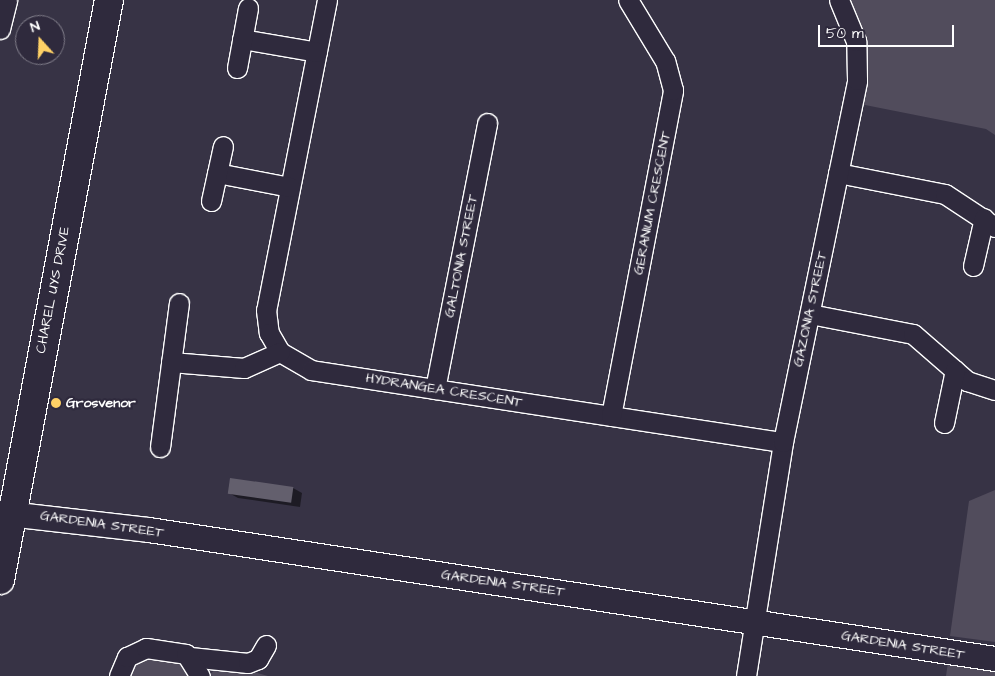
<!DOCTYPE html>
<html>
<head>
<meta charset="utf-8">
<style>
	body { margin:0 }
	#map { position:relative; width:995px; height:676px; overflow:hidden; background:#373345; font-family:"Architects Daughter",sans-serif }
	div>[style] { position:absolute }
	.green>* { inset:0; background:#514c5c }
	.shadow>* { inset:0; background:#0007 }
	.building>* { inset:0; background:#635f6d; transform-origin:0 0 }
	.roads { filter:drop-shadow(1px 0 #fff) drop-shadow(-1px 0 #fff) drop-shadow(0 1px #fff) drop-shadow(0 -1px #fff) }
	.minor>* { height:19px; margin:-9.5px; padding:0 9.5px; transform-origin:9.5px; border-radius:9.5px; background:#2f2a3d }
	.tertiary>* { height:24px; margin:-12px; padding:0 12px; transform-origin:12px; border-radius:12px; background:#2f2a3d }
	.secondary>* { height:28px; margin:-14px; padding:0 14px; transform-origin:14px; border-radius:14px; background:#2f2a3d }
	.dots>* { width:14px; height:14px; translate:-50% -50%; box-sizing:border-box; border:2px solid #2f2a3d; border-radius:50% }
	span { translate:-50% -50%; white-space:nowrap; text-align:center; line-height:1.15; -webkit-text-stroke:4.5px #2f2a3d; paint-order:stroke }
	.street-label { font-size:14px; color:#fff }
	.poi-label { font-size:14px; color:#fff; font-weight:700 }
	.left { translate:0 -50%; text-align:left }
	.north { position:absolute; left:15px; top:15px; width:50px; height:50px; box-sizing:border-box; background:#2f2a3d; border:1px solid #827f8b; border-radius:50%; rotate:340deg; font-size:14px; font-weight:700; line-height:20px; text-align:center; color:#fff }
	.north::after { content:''; display:block; margin:auto; width:18px; height:22px; background:#ffd166; clip-path:polygon(50% 0,100% 100%,50% 72%,0 100%) }
	.scale { position:absolute; left:818px; top:25px; width:136px; height:22px; box-sizing:border-box; border:2px solid #fff; border-top:0; padding-left:6px; font-size:15px; line-height:18px; white-space:nowrap; color:#fff; -webkit-text-stroke:4px #2f2a3d; paint-order:stroke }
</style>
</head>
<body>
<div id="map">
	<div class="green">
		<i style="clip-path:polygon(848px 0,995px 0,995px 135px,986px 129px,860px 104px,867px 51px)"></i>
		<i style="clip-path:polygon(995px 490px,995px 642px,950px 636px,969px 501px)"></i>
		<i style="clip-path:polygon(140px 656px,180px 660px,194px 676px,126px 676px)"></i>
		<i style="clip-path:polygon(948px 662px,995px 670px,995px 676px,946px 676px)"></i>
		<i style="clip-path:polygon(216px 669px,244px 669px,268px 676px,208px 676px)"></i>
	</div>
	<div class="shadow">
		<i style="clip-path:polygon(232px 479px,293px 488px,302px 493px,300px 507px,238px 498px,229px 493px)"></i>
	</div>
	<div class="building">
		<i style="left:230px;top:478px;width:64px;height:16px;rotate:8deg"></i>
	</div>
	<div class="roads">
		<div class="minor">
			<i style="left:327px;top:0;width:316px;rotate:101.1deg"></i>
			<i style="left:266px;top:310px;width:23px;rotate:83deg"></i>
			<i style="left:269px;top:333px;width:22px;rotate:60deg"></i>
			<i style="left:280px;top:352px;width:36px;rotate:30deg"></i>
			<i style="left:311px;top:370px;width:477px;rotate:8.7deg"></i>
			<i style="left:0;top:29px;width:30px;rotate:-76deg"></i>
			<i style="left:242px;top:39px;width:76px;rotate:9.8deg"></i>
			<i style="left:237px;top:68px;width:61px;rotate:-79.6deg"></i>
			<i style="left:217px;top:173px;width:74px;rotate:10.9deg"></i>
			<i style="left:838px;top:173px;width:109px;rotate:11.1deg"></i>
			<i style="left:945px;top:194px;width:60px;rotate:33.4deg"></i>
			<i style="left:211px;top:201px;width:56px;rotate:-77.7deg"></i>
			<i style="left:973px;top:266px;width:49px;rotate:-77.1deg"></i>
			<i style="left:810px;top:314px;width:105px;rotate:11deg"></i>
			<i style="left:913px;top:334px;width:72px;rotate:41deg"></i>
			<i style="left:967px;top:381px;width:29px;rotate:18deg"></i>
			<i style="left:171px;top:362px;width:73px;rotate:4.7deg"></i>
			<i style="left:244px;top:368px;width:39px;rotate:-24deg"></i>
			<i style="left:435px;top:389px;width:271px;rotate:-78.9deg"></i>
			<i style="left:611px;top:416px;width:332px;rotate:-79.2deg"></i>
			<i style="left:673px;top:90px;width:30px;rotate:-105deg"></i>
			<i style="left:665px;top:61px;width:71px;rotate:-121.2deg"></i>
			<i style="left:944px;top:423px;width:54px;rotate:-78.3deg"></i>
			<i style="left:160px;top:447px;width:145px;rotate:-82.5deg"></i>
			<i style="left:190px;top:657px;width:58px;rotate:5.9deg"></i>
			<i style="left:248px;top:663px;width:11px;rotate:-22deg"></i>
			<i style="left:258px;top:659px;width:16px;rotate:-60deg"></i>
			<i style="left:119px;top:676px;width:21px;rotate:-67deg"></i>
			<i style="left:127px;top:657px;width:21px;rotate:-25deg"></i>
			<i style="left:146px;top:648px;width:40px;rotate:8.5deg"></i>
			<i style="left:186px;top:654px;width:26px;rotate:58deg"></i>
			<i style="left:746px;top:676px;width:237px;rotate:-81deg"></i>
			<i style="left:783px;top:442px;width:369px;rotate:-78.4deg"></i>
			<i style="left:857px;top:80px;width:39px;rotate:-91deg"></i>
			<i style="left:856px;top:41px;width:44px;rotate:-112.5deg"></i>
		</div>
		<div class="tertiary">
			<i style="left:0;top:513px;width:150px;rotate:6.5deg"></i>
			<i style="left:149px;top:530px;width:856px;rotate:8.67deg"></i>
		</div>
		<div class="secondary">
			<i style="left:0;top:580px;width:590px;rotate:-79.36deg"></i>
		</div>
	</div>
	<div class="dots">
		<i style="left:56px;top:403px;background:#ffd166"></i>
	</div>
	<div class="street-label">
		<span style="left:652px;top:203px;rotate:-79deg">GERANIUM CRESCENT</span>
		<span style="left:461px;top:256px;rotate:-79deg">GALTONIA STREET</span>
		<span style="left:53px;top:290px;rotate:-79deg">CHAREL UYS DRIVE</span>
		<span style="left:810px;top:309px;rotate:-78deg">GAZONIA STREET</span>
		<span style="left:444px;top:390px;rotate:9deg">HYDRANGEA CRESCENT</span>
		<span style="left:102px;top:524px;rotate:8deg">GARDENIA STREET</span>
		<span style="left:503px;top:583px;rotate:8deg">GARDENIA STREET</span>
		<span style="left:903px;top:645px;rotate:9deg">GARDENIA STREET</span>
	</div>
	<div class="poi-label">
		<span class="left" style="left:66px;top:403px">Grosvenor</span>
	</div>
	<div class="north">N</div>
	<div class="scale">50 m</div>
</div>
</body>
</html>
